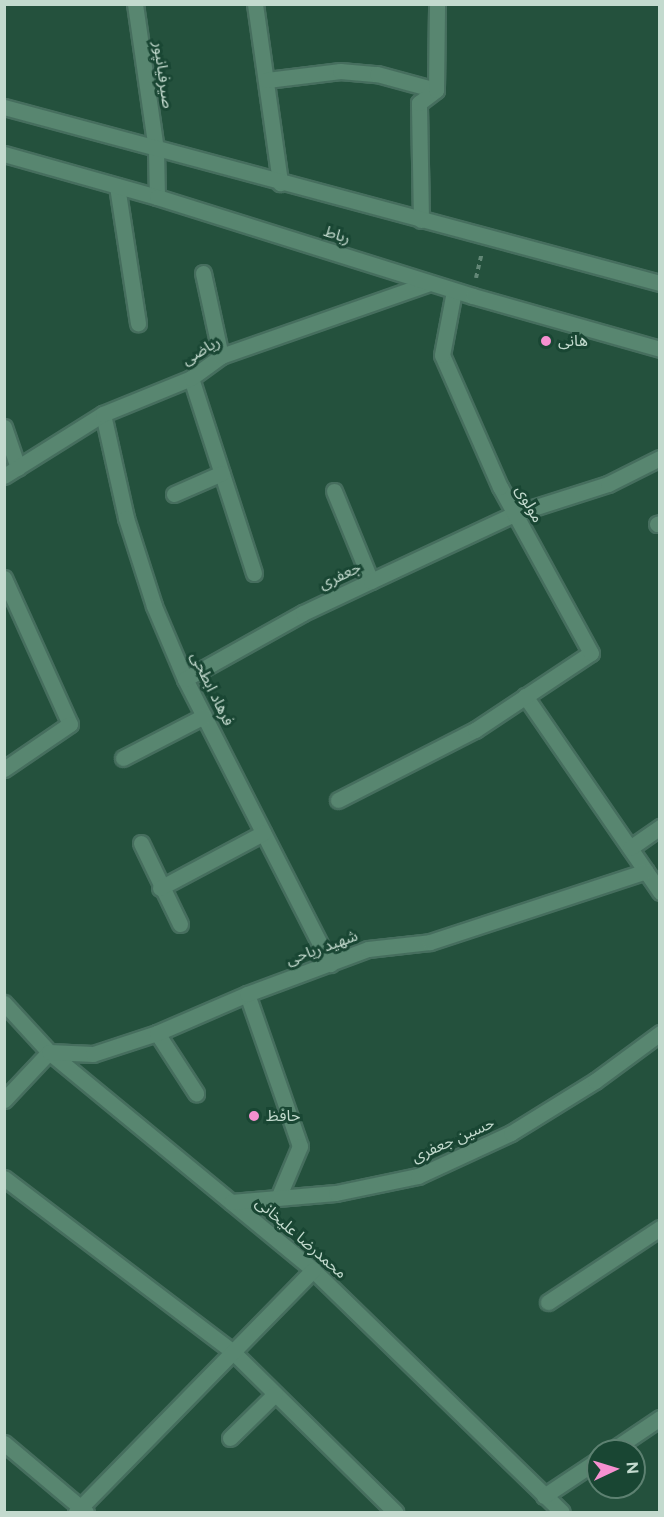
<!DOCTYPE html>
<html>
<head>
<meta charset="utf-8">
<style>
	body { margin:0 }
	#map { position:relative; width:664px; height:1517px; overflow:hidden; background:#24513d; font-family:Figtree,"Noto Sans Arabic",sans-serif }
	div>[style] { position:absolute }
	.path>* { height:4px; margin-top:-2px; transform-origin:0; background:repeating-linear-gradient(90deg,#628776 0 4.5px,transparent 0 9px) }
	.roads { filter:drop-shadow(2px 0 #466e5e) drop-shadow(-2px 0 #466e5e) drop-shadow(0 2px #466e5e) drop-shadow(0 -2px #466e5e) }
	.street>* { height:15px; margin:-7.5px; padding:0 7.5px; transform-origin:7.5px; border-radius:7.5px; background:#588670 }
	.secondary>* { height:15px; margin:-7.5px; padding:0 7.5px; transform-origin:7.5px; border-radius:7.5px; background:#588670 }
	.dots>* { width:16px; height:16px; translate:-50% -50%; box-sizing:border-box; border:3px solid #194633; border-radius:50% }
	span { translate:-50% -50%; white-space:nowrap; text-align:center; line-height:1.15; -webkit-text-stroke:6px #194633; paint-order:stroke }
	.street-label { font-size:16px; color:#c3dace }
	.poi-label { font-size:16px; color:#c3dace }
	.left { translate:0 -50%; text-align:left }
	.frame { position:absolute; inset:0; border:6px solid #c3dace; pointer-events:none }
	.north { position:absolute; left:586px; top:1439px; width:60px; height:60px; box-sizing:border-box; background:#194633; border:2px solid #5d8171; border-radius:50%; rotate:86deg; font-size:16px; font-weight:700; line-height:24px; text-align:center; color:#c3dace }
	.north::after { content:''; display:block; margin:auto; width:21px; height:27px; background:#f690d0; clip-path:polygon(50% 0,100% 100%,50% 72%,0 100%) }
</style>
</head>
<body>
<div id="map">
	<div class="path">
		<i style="left:476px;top:278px;width:23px;rotate:-77deg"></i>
	</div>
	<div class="roads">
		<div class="street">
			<i style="left:255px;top:4px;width:181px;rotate:82deg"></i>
			<i style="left:267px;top:80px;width:74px;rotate:-7deg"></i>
			<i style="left:340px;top:71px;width:37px;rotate:5deg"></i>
			<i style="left:377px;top:74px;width:61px;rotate:15.2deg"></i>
			<i style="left:117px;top:186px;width:139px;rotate:81.3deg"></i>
			<i style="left:421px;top:220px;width:117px;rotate:-91deg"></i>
			<i style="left:419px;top:103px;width:21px;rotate:-37deg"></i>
			<i style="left:436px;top:90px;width:86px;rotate:-89.3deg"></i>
			<i style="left:203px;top:273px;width:85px;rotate:77.8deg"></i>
			<i style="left:191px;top:378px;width:205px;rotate:72.1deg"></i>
			<i style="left:103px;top:414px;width:107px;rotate:77.5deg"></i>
			<i style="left:126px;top:518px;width:92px;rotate:72.3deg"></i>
			<i style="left:154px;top:606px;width:79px;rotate:67deg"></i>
			<i style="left:185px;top:679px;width:320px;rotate:63deg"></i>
			<i style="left:4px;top:427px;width:43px;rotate:71.1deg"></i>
			<i style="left:4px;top:476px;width:117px;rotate:-32.1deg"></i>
			<i style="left:103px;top:414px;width:95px;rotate:-22.2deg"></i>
			<i style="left:191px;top:378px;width:37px;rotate:-36deg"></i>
			<i style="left:221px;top:356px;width:220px;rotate:-19.3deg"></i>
			<i style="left:334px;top:491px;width:97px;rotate:67.7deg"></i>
			<i style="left:174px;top:494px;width:52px;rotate:-23.6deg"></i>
			<i style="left:657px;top:524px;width:3px;rotate:-18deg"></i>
			<i style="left:4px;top:578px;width:160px;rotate:65.7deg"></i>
			<i style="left:70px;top:724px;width:80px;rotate:145.7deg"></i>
			<i style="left:185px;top:679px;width:135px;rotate:-29.2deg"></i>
			<i style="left:303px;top:613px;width:75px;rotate:-25.2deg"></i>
			<i style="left:371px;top:581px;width:158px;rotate:-25.1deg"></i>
			<i style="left:514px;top:514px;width:99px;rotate:-17.7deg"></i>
			<i style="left:608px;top:484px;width:58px;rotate:-26.6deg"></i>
			<i style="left:525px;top:696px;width:238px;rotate:55.4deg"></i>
			<i style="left:123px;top:758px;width:91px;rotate:-27.4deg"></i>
			<i style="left:338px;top:800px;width:154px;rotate:-27.1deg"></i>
			<i style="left:475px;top:730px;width:139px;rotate:-33.6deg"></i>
			<i style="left:591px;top:653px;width:189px;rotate:-118.7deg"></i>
			<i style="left:500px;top:487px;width:144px;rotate:-113.7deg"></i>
			<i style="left:442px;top:355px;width:65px;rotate:-79.4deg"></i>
			<i style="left:141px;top:843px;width:90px;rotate:64.3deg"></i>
			<i style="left:630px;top:848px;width:37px;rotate:-35deg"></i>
			<i style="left:160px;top:888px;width:117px;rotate:-28.1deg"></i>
			<i style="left:247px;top:994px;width:161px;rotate:70.8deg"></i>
			<i style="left:300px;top:1146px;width:56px;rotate:112.9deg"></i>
			<i style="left:4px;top:1003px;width:67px;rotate:47.4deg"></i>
			<i style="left:49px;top:1052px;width:342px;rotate:39.5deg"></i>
			<i style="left:313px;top:1270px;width:347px;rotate:44.2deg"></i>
			<i style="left:157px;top:1033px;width:72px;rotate:57deg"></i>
			<i style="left:4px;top:1100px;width:66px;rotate:-46.8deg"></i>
			<i style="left:49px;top:1052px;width:44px;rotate:2.6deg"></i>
			<i style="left:93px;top:1054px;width:67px;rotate:-18.2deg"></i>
			<i style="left:157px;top:1033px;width:98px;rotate:-23.4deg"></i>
			<i style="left:247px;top:994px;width:129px;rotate:-20.4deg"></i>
			<i style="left:368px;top:949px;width:62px;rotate:-6.4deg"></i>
			<i style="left:430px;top:942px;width:227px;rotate:-18.2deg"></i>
			<i style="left:4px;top:1178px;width:288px;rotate:37.2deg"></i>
			<i style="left:233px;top:1352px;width:228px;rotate:44.6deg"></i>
			<i style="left:231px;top:1202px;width:105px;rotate:-4.9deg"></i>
			<i style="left:336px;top:1193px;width:84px;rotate:-11.7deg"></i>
			<i style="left:418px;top:1176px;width:102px;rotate:-24.8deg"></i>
			<i style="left:511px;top:1133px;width:99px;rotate:-31.8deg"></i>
			<i style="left:595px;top:1081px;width:81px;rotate:-36.4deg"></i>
			<i style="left:548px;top:1302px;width:134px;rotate:-33.5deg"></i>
			<i style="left:230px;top:1438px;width:63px;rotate:-44.4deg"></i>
			<i style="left:4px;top:1443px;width:107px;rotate:40.1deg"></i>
			<i style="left:611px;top:1451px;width:59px;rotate:-34deg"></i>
			<i style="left:544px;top:1496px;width:65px;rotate:-33.7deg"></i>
			<i style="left:76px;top:1512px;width:339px;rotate:-45.6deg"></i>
		</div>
		<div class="secondary">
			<i style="left:135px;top:4px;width:148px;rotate:81.8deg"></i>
			<i style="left:156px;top:150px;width:47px;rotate:88.8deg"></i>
			<i style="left:4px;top:107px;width:679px;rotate:15.02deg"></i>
			<i style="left:4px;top:154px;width:159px;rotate:15.7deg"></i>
			<i style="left:157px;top:197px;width:331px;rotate:17.4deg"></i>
			<i style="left:473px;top:296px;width:194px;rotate:15.8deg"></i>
		</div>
	</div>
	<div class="dots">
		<i style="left:546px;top:341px;background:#f690d0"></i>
		<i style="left:254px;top:1116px;background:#f690d0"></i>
	</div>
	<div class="street-label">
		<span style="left:163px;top:75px;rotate:82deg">صیرفیانپور</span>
		<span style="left:337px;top:235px;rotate:18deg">رباط</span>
		<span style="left:201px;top:351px;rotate:-31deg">ریاضی</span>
		<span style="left:529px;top:504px;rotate:61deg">مولوی</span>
		<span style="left:340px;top:576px;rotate:-25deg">جعفری</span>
		<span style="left:212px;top:689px;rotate:64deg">فرهاد ابطحی</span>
		<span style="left:322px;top:948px;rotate:-20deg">شهید ریاحی</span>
		<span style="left:453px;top:1140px;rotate:-24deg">حسین جعفری</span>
		<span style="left:301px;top:1238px;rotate:41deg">محمدرضا علیخانی</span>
	</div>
	<div class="poi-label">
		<span class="left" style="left:558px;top:341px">هانی</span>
		<span class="left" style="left:266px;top:1116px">حافظ</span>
	</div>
	<div class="frame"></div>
	<div class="north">N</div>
</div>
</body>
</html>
